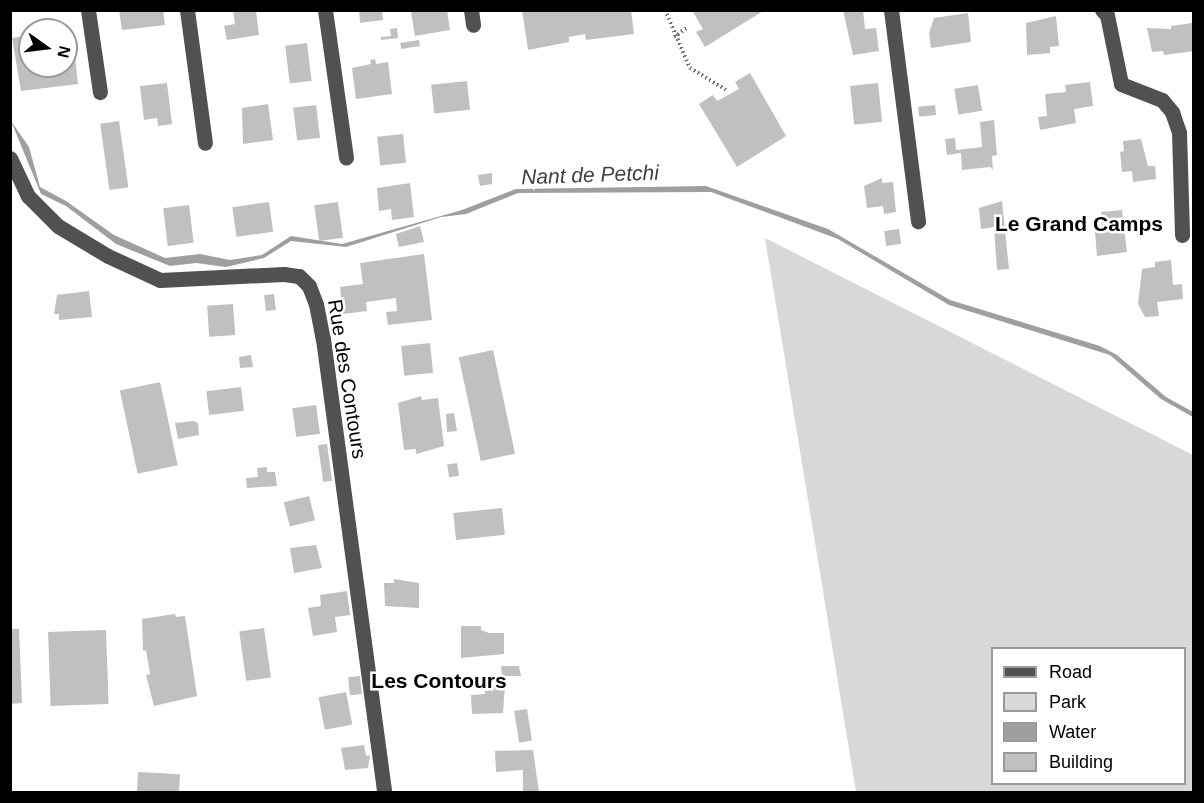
<!DOCTYPE html>
<html>
<head>
<meta charset="utf-8">
<style>
	body { margin:0 }
	#map { position:relative; width:1204px; height:803px; overflow:hidden; background:#fff; font-family:Arial,sans-serif }
	div>[style] { position:absolute }
	.green>* { inset:0; background:#d8d8d8 }
	.water>* { inset:0; background:#9f9f9f }
	.building>* { inset:0; background:#c0c0c0; transform-origin:0 0 }
	.path>* { height:4px; margin-top:-2px; transform-origin:0; background:repeating-linear-gradient(90deg,#737373 0 1.5px,transparent 0 4.5px) }
	.minor>* { height:15px; margin:-7.5px; padding:0 7.5px; transform-origin:7.5px; border-radius:7.5px; background:#515151 }
	span { translate:-50% -50%; white-space:nowrap; text-align:center; line-height:1.15; -webkit-text-stroke:5px #fff; paint-order:stroke }
	.street-label { font-size:20px; color:#000 }
	.water-label { font-size:21px; color:#404040; font-style:italic }
	.neighbourhood-label { font-size:21px; color:#000; font-weight:700 }
	.frame { position:absolute; inset:0; border:12px solid #000; pointer-events:none }
	.legend { position:absolute; left:991px; top:647px; width:195px; height:138px; box-sizing:border-box; background:#fff; border:2px solid #999; margin:0; padding:8px 10px; list-style:none; font-size:18px; color:#000 }
	.legend li { display:flex; align-items:center; gap:12px; height:30px }
	.legend b { width:30px; border:2px solid #999 }
	.north { position:absolute; left:18px; top:18px; width:60px; height:60px; box-sizing:border-box; background:#fff; border:2px solid #999; border-radius:50%; rotate:104deg; font-size:16px; font-weight:700; line-height:24px; text-align:center; color:#000 }
	.north::after { content:''; display:block; margin:auto; width:21px; height:27px; background:#000; clip-path:polygon(50% 0,100% 100%,50% 72%,0 100%) }
</style>
</head>
<body>
<div id="map">
	<div class="green">
		<i style="clip-path:polygon(evenodd,765px 238px,1193px 455px,1193px 792px,856px 792px,765px 238px,992px 648px,1184px 648px,1184px 784px,992px 784px,992px 648px)"></i>
	</div>
	<div class="water">
		<i style="clip-path:polygon(11px 121px,29px 147px,40px 187px,66px 201px,114px 235px,165px 258px,200px 254px,230px 260px,262px 255px,291px 236px,342px 244px,462px 210px,516px 189px,706px 186px,828px 229px,950px 300px,1100px 346px,1117px 355px,1166px 397px,1193px 412px,1193px 417px,1161px 399px,1110px 355px,949px 305px,838px 239px,711px 192px,518px 193px,466px 214px,441px 217px,346px 247px,291px 241px,264px 258px,226px 267px,196px 263px,170px 266px,116px 244px,66px 206px,41px 194px)"></i>
	</div>
	<div class="building">
		<i style="clip-path:polygon(119px 10px,163px 10px,165px 25px,122px 30px)"></i>
		<i style="clip-path:polygon(233px 10px,256px 10px,259px 35px,227px 40px,224px 26px,235px 24px)"></i>
		<i style="clip-path:polygon(359px 10px,382px 10px,383px 20px,360px 23px)"></i>
		<i style="clip-path:polygon(422px 10px,447px 10px,450px 30px,415px 36px,411px 12px)"></i>
		<i style="clip-path:polygon(522px 10px,631px 10px,634px 34px,586px 40px,585px 34px,569px 37px,569px 42px,528px 50px)"></i>
		<i style="clip-path:polygon(692px 10px,765px 10px,705px 47px,696px 32px,703px 29px)"></i>
		<i style="clip-path:polygon(843px 10px,863px 10px,865px 29px,876px 28px,879px 51px,853px 55px)"></i>
		<i style="clip-path:polygon(968px 13px,971px 42px,931px 48px,929px 33px,934px 18px)"></i>
		<i style="clip-path:polygon(1056px 16px,1059px 46px,1050px 47px,1050px 53px,1027px 55px,1026px 23px)"></i>
		<i style="clip-path:polygon(1192px 23px,1194px 51px,1164px 55px,1163px 51px,1152px 52px,1147px 28px,1171px 29px,1171px 26px)"></i>
		<i style="clip-path:polygon(397px 28px,398px 38px,381px 40px,381px 37px,391px 36px,390px 29px)"></i>
		<i style="clip-path:polygon(72px 29px,78px 84px,21px 91px,12px 38px,30px 35px,30px 66px,66px 66px,66px 30px)"></i>
		<i style="left:419px;top:40px;width:6px;height:19px;rotate:81deg"></i>
		<i style="left:307px;top:43px;width:38px;height:22px;rotate:83deg"></i>
		<i style="clip-path:polygon(375px 59px,376px 64px,388px 62px,392px 94px,356px 99px,352px 68px,371px 64px,370px 60px)"></i>
		<i style="clip-path:polygon(750px 73px,786px 136px,737px 167px,699px 104px,713px 95px,717px 101px,739px 89px,735px 82px)"></i>
		<i style="left:467px;top:81px;width:29px;height:36px;rotate:84deg"></i>
		<i style="clip-path:polygon(1090px 82px,1093px 106px,1074px 109px,1076px 123px,1040px 130px,1038px 117px,1047px 116px,1045px 94px,1066px 92px,1065px 85px)"></i>
		<i style="clip-path:polygon(167px 83px,172px 124px,158px 126px,157px 118px,144px 120px,140px 86px)"></i>
		<i style="left:878px;top:83px;width:39px;height:28px;rotate:84deg"></i>
		<i style="left:978px;top:85px;width:26px;height:24px;rotate:81deg"></i>
		<i style="clip-path:polygon(268px 104px,273px 140px,243px 144px,242px 108px)"></i>
		<i style="left:316px;top:105px;width:33px;height:23px;rotate:83deg"></i>
		<i style="left:935px;top:105px;width:10px;height:17px;rotate:84deg"></i>
		<i style="clip-path:polygon(994px 120px,997px 155px,992px 156px,993px 170px,990px 167px,962px 170px,961px 153px,947px 155px,945px 139px,955px 138px,956px 150px,982px 147px,980px 122px)"></i>
		<i style="left:119px;top:121px;width:67px;height:19px;rotate:82deg"></i>
		<i style="left:403px;top:134px;width:29px;height:26px;rotate:84deg"></i>
		<i style="clip-path:polygon(1141px 139px,1148px 166px,1155px 166px,1156px 179px,1133px 182px,1132px 171px,1122px 172px,1120px 152px,1124px 151px,1123px 141px)"></i>
		<i style="clip-path:polygon(492px 173px,492px 184px,480px 186px,478px 175px)"></i>
		<i style="clip-path:polygon(882px 178px,882px 183px,893px 182px,896px 212px,884px 214px,883px 206px,867px 208px,864px 186px)"></i>
		<i style="clip-path:polygon(410px 183px,414px 217px,392px 220px,391px 209px,379px 211px,377px 188px)"></i>
		<i style="clip-path:polygon(1002px 201px,1009px 269px,997px 270px,994px 227px,981px 229px,979px 208px)"></i>
		<i style="left:269px;top:202px;width:30px;height:37px;rotate:82deg"></i>
		<i style="left:338px;top:202px;width:36px;height:24px;rotate:82deg"></i>
		<i style="left:189px;top:205px;width:38px;height:26px;rotate:83deg"></i>
		<i style="clip-path:polygon(1122px 210px,1127px 252px,1097px 256px,1095px 232px,1102px 231px,1101px 212px)"></i>
		<i style="clip-path:polygon(420px 226px,424px 242px,399px 247px,396px 234px)"></i>
		<i style="left:899px;top:229px;width:15px;height:15px;rotate:82deg"></i>
		<i style="clip-path:polygon(424px 254px,432px 320px,388px 325px,386px 312px,397px 311px,396px 298px,366px 302px,367px 311px,343px 314px,340px 287px,363px 284px,360px 263px)"></i>
		<i style="clip-path:polygon(1171px 260px,1173px 285px,1182px 284px,1183px 299px,1157px 302px,1159px 316px,1145px 317px,1138px 304px,1142px 269px,1155px 267px,1155px 262px)"></i>
		<i style="clip-path:polygon(89px 291px,92px 317px,59px 320px,59px 314px,54px 314px,57px 295px)"></i>
		<i style="left:274px;top:294px;width:16px;height:10px;rotate:83deg"></i>
		<i style="left:233px;top:304px;width:31px;height:26px;rotate:86deg"></i>
		<i style="left:430px;top:343px;width:30px;height:29px;rotate:84deg"></i>
		<i style="left:493px;top:350px;width:106px;height:35px;rotate:78deg"></i>
		<i style="clip-path:polygon(251px 355px,253px 367px,240px 368px,239px 357px)"></i>
		<i style="left:160px;top:382px;width:85px;height:41px;rotate:78deg"></i>
		<i style="left:241px;top:387px;width:24px;height:35px;rotate:83deg"></i>
		<i style="clip-path:polygon(421px 396px,422px 400px,438px 398px,444px 446px,416px 454px,416px 449px,404px 450px,398px 403px)"></i>
		<i style="left:316px;top:405px;width:29px;height:24px;rotate:82deg"></i>
		<i style="clip-path:polygon(454px 413px,457px 431px,447px 432px,446px 414px)"></i>
		<i style="clip-path:polygon(194px 421px,198px 423px,199px 435px,178px 439px,175px 423px)"></i>
		<i style="left:327px;top:444px;width:37px;height:9px;rotate:82deg"></i>
		<i style="left:457px;top:463px;width:13px;height:10px;rotate:81deg"></i>
		<i style="clip-path:polygon(267px 467px,267px 472px,275px 472px,277px 486px,247px 488px,246px 478px,258px 477px,257px 468px)"></i>
		<i style="left:309px;top:496px;width:25px;height:26px;rotate:76deg"></i>
		<i style="left:502px;top:508px;width:27px;height:49px;rotate:84deg"></i>
		<i style="clip-path:polygon(316px 545px,322px 568px,294px 573px,290px 548px)"></i>
		<i style="clip-path:polygon(394px 579px,419px 583px,419px 608px,385px 606px,384px 583px,394px 583px)"></i>
		<i style="clip-path:polygon(347px 591px,350px 615px,335px 617px,337px 632px,313px 636px,308px 608px,321px 606px,320px 595px)"></i>
		<i style="clip-path:polygon(175px 614px,176px 617px,185px 616px,197px 696px,154px 706px,146px 675px,150px 674px,146px 650px,143px 651px,142px 619px)"></i>
		<i style="clip-path:polygon(461px 626px,481px 626px,481px 630px,489px 633px,504px 633px,504px 654px,461px 658px)"></i>
		<i style="left:264px;top:628px;width:50px;height:25px;rotate:82deg"></i>
		<i style="clip-path:polygon(10px 629px,19px 629px,22px 703px,10px 704px)"></i>
		<i style="left:106px;top:630px;width:74px;height:58px;rotate:88deg"></i>
		<i style="clip-path:polygon(501px 666px,519px 666px,521px 676px,502px 676px)"></i>
		<i style="left:360px;top:676px;width:18px;height:12px;rotate:84deg"></i>
		<i style="clip-path:polygon(497px 682px,498px 686px,505px 685px,503px 713px,472px 714px,471px 695px,485px 694px,484px 683px)"></i>
		<i style="left:346px;top:692px;width:33px;height:28px;rotate:79deg"></i>
		<i style="left:527px;top:709px;width:32px;height:13px;rotate:81deg"></i>
		<i style="clip-path:polygon(364px 745px,366px 756px,370px 755px,368px 768px,345px 770px,341px 748px)"></i>
		<i style="clip-path:polygon(533px 750px,539px 792px,523px 792px,523px 770px,496px 772px,495px 751px)"></i>
		<i style="left:138px;top:772px;width:42px;height:20px;rotate:3deg"></i>
	</div>
	<div class="path">
		<i style="left:665px;top:10px;width:63px;rotate:66.7deg"></i>
		<i style="left:690px;top:68px;width:42px;rotate:31.4deg"></i>
		<i style="left:674px;top:37px;width:17px;rotate:-36deg"></i>
	</div>
	<div class="minor">
		<i style="left:88px;top:10px;width:83px;rotate:81.7deg"></i>
		<i style="left:187px;top:10px;width:134px;rotate:82.3deg"></i>
		<i style="left:325px;top:10px;width:149px;rotate:81.9deg"></i>
		<i style="left:471px;top:10px;width:15px;rotate:82deg"></i>
		<i style="left:891px;top:10px;width:213px;rotate:82.7deg"></i>
		<i style="left:1102px;top:10px;width:7px;rotate:45deg"></i>
		<i style="left:1107px;top:15px;width:70px;rotate:78.5deg"></i>
		<i style="left:1121px;top:84px;width:44px;rotate:21.3deg"></i>
		<i style="left:1162px;top:100px;width:16px;rotate:50deg"></i>
		<i style="left:1172px;top:112px;width:21px;rotate:71deg"></i>
		<i style="left:1179px;top:132px;width:103px;rotate:88.3deg"></i>
		<i style="left:10px;top:158px;width:42px;rotate:64.7deg"></i>
		<i style="left:28px;top:196px;width:42px;rotate:45deg"></i>
		<i style="left:58px;top:226px;width:58px;rotate:31deg"></i>
		<i style="left:108px;top:256px;width:57px;rotate:24.8deg"></i>
		<i style="left:160px;top:280px;width:124px;rotate:-2.8deg"></i>
		<i style="left:284px;top:274px;width:15px;rotate:8deg"></i>
		<i style="left:299px;top:276px;width:14px;rotate:45deg"></i>
		<i style="left:309px;top:286px;width:19px;rotate:69deg"></i>
		<i style="left:316px;top:304px;width:36px;rotate:79deg"></i>
		<i style="left:323px;top:339px;width:457px;rotate:82.3deg"></i>
	</div>
	<div class="street-label">
		<span style="left:347px;top:379px;rotate:81deg">Rue des Contours</span>
	</div>
	<div class="water-label">
		<span style="left:590px;top:175px;rotate:-2deg">Nant de Petchi</span>
	</div>
	<div class="neighbourhood-label">
		<span style="left:1079px;top:224px">Le Grand Camps</span>
		<span style="left:439px;top:681px">Les Contours</span>
	</div>
	<div class="frame"></div>
	<ul class="legend">
	<li><b style="height:8px;background:#515151"></b>Road</li>
	<li><b style="height:16px;background:#d8d8d8"></b>Park</li>
	<li><b style="height:16px;background:#9f9f9f"></b>Water</li>
	<li><b style="height:16px;background:#c0c0c0"></b>Building</li>
	</ul>
	<div class="north">N</div>
</div>
</body>
</html>
